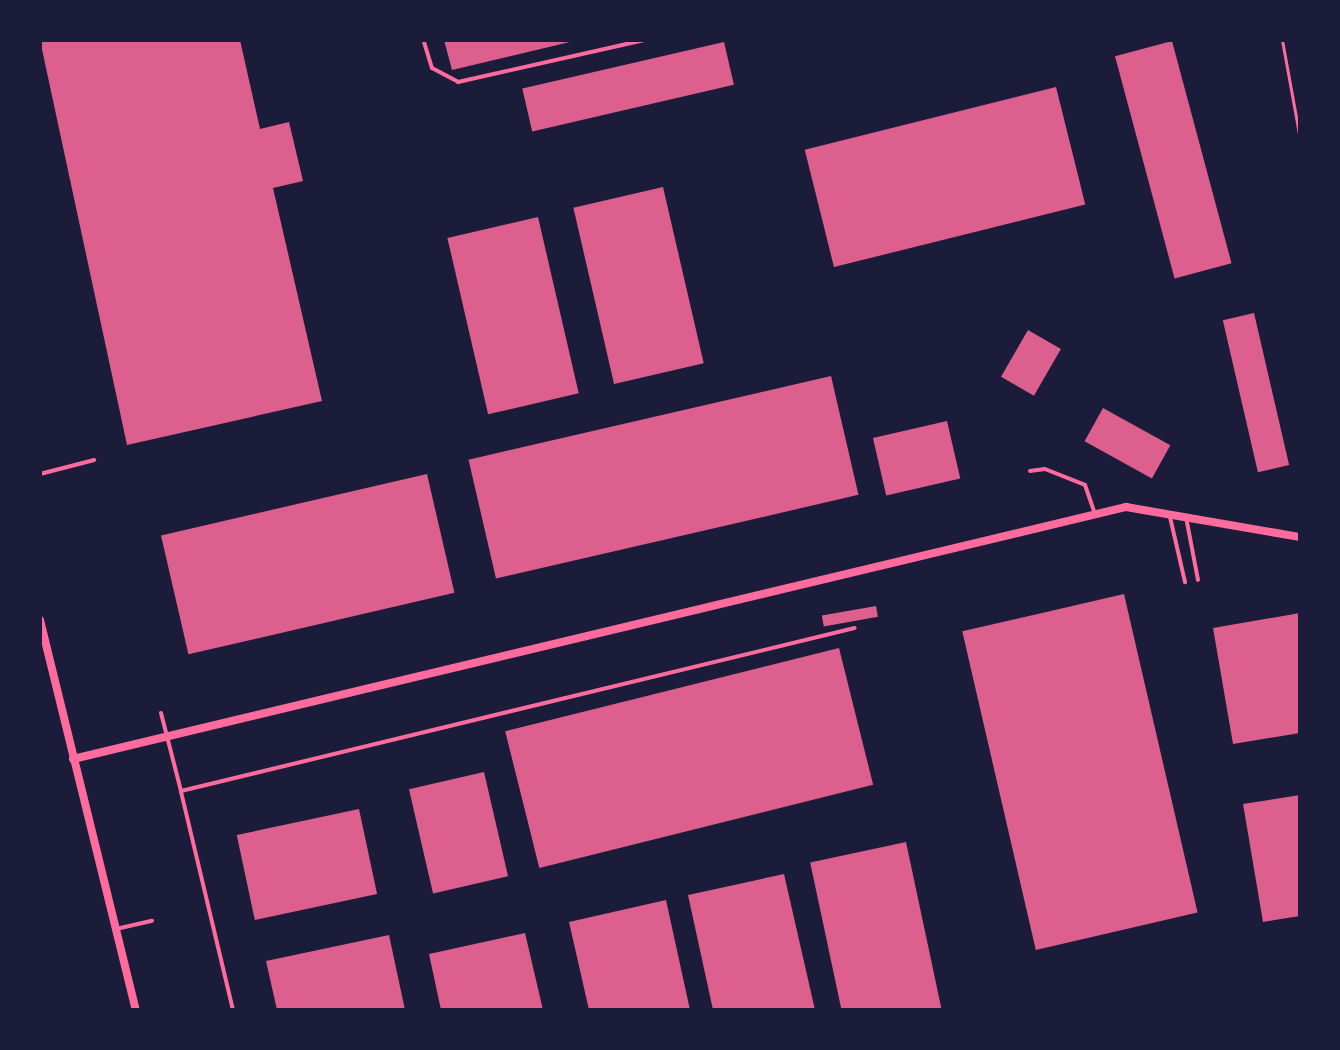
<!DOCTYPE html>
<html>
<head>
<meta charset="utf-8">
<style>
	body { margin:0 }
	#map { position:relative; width:1340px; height:1050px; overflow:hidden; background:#1b1b3a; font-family:"Work Sans",sans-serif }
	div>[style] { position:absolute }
	.building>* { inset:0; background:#dd5f8e; transform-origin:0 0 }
	.path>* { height:3px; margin:-1.5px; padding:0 1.5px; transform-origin:1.5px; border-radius:1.5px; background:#ff6b9d }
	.service>* { height:4px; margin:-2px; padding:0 2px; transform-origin:2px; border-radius:2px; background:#ff6b9d }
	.minor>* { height:8px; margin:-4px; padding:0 4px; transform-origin:4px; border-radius:4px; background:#ff6b9d }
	span { translate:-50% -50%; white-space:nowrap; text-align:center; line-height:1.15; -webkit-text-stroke:6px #1b1b3a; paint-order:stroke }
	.frame { position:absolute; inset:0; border:42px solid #1b1b3a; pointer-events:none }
</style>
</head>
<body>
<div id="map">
	<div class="building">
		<i style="clip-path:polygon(40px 40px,240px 40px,260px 129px,289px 122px,303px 181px,273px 188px,322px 401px,127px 445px)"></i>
		<i style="clip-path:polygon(444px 40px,573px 40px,574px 41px,452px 70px)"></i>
		<i style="left:1172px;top:41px;width:230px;height:59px;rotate:75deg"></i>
		<i style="left:724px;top:42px;width:44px;height:207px;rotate:77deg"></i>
		<i style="left:1056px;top:87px;width:121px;height:259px;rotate:76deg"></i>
		<i style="left:663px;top:187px;width:181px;height:92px;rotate:77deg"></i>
		<i style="left:538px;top:217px;width:181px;height:93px;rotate:77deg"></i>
		<i style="left:1254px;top:313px;width:156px;height:32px;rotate:77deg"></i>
		<i style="left:1028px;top:330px;width:38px;height:54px;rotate:30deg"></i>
		<i style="left:831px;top:376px;width:122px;height:372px;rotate:77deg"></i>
		<i style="left:1103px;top:408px;width:77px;height:38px;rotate:29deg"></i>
		<i style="left:947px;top:421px;width:59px;height:76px;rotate:77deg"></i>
		<i style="left:427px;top:474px;width:122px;height:273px;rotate:77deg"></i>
		<i style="left:1124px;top:594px;width:327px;height:166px;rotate:77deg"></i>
		<i style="left:876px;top:606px;width:11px;height:55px;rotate:80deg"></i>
		<i style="clip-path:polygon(1300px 613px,1300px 733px,1233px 744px,1213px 628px)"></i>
		<i style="left:839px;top:648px;width:141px;height:344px;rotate:76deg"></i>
		<i style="left:484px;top:772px;width:107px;height:77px;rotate:77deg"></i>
		<i style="clip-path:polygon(1300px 795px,1300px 916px,1263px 922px,1243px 804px)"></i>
		<i style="left:359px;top:809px;width:87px;height:125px;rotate:78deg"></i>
		<i style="left:906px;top:842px;width:172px;height:98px;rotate:78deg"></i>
		<i style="clip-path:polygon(784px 874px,815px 1010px,713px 1010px,688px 895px)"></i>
		<i style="clip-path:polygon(666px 900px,690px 1010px,589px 1010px,569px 922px)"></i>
		<i style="clip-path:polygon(525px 933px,543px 1010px,441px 1010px,429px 954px)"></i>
		<i style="clip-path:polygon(389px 935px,405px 1010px,277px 1010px,266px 961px)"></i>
	</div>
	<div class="path">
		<i style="left:1282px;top:40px;width:101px;rotate:79.7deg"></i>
	</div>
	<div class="service">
		<i style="left:424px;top:42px;width:27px;rotate:73deg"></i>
		<i style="left:432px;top:68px;width:30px;rotate:28deg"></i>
		<i style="left:458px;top:82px;width:191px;rotate:-12.7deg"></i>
		<i style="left:1030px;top:471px;width:15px;rotate:-8deg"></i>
		<i style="left:1045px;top:469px;width:43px;rotate:21.8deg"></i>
		<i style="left:1085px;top:485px;width:31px;rotate:71deg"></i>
		<i style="left:40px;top:474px;width:56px;rotate:-14.5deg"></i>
		<i style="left:1170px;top:517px;width:67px;rotate:77deg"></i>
		<i style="left:1186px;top:517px;width:64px;rotate:79.2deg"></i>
		<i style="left:161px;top:713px;width:81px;rotate:75.6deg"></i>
		<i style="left:116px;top:929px;width:37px;rotate:-13deg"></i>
		<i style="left:233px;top:1010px;width:225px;rotate:-103.4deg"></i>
		<i style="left:181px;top:791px;width:693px;rotate:-13.6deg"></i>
	</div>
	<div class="minor">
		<i style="left:40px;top:620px;width:402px;rotate:76.2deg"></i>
		<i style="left:73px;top:759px;width:1083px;rotate:-13.46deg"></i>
		<i style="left:1126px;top:507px;width:177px;rotate:9.8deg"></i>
	</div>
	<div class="frame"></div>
</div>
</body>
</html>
